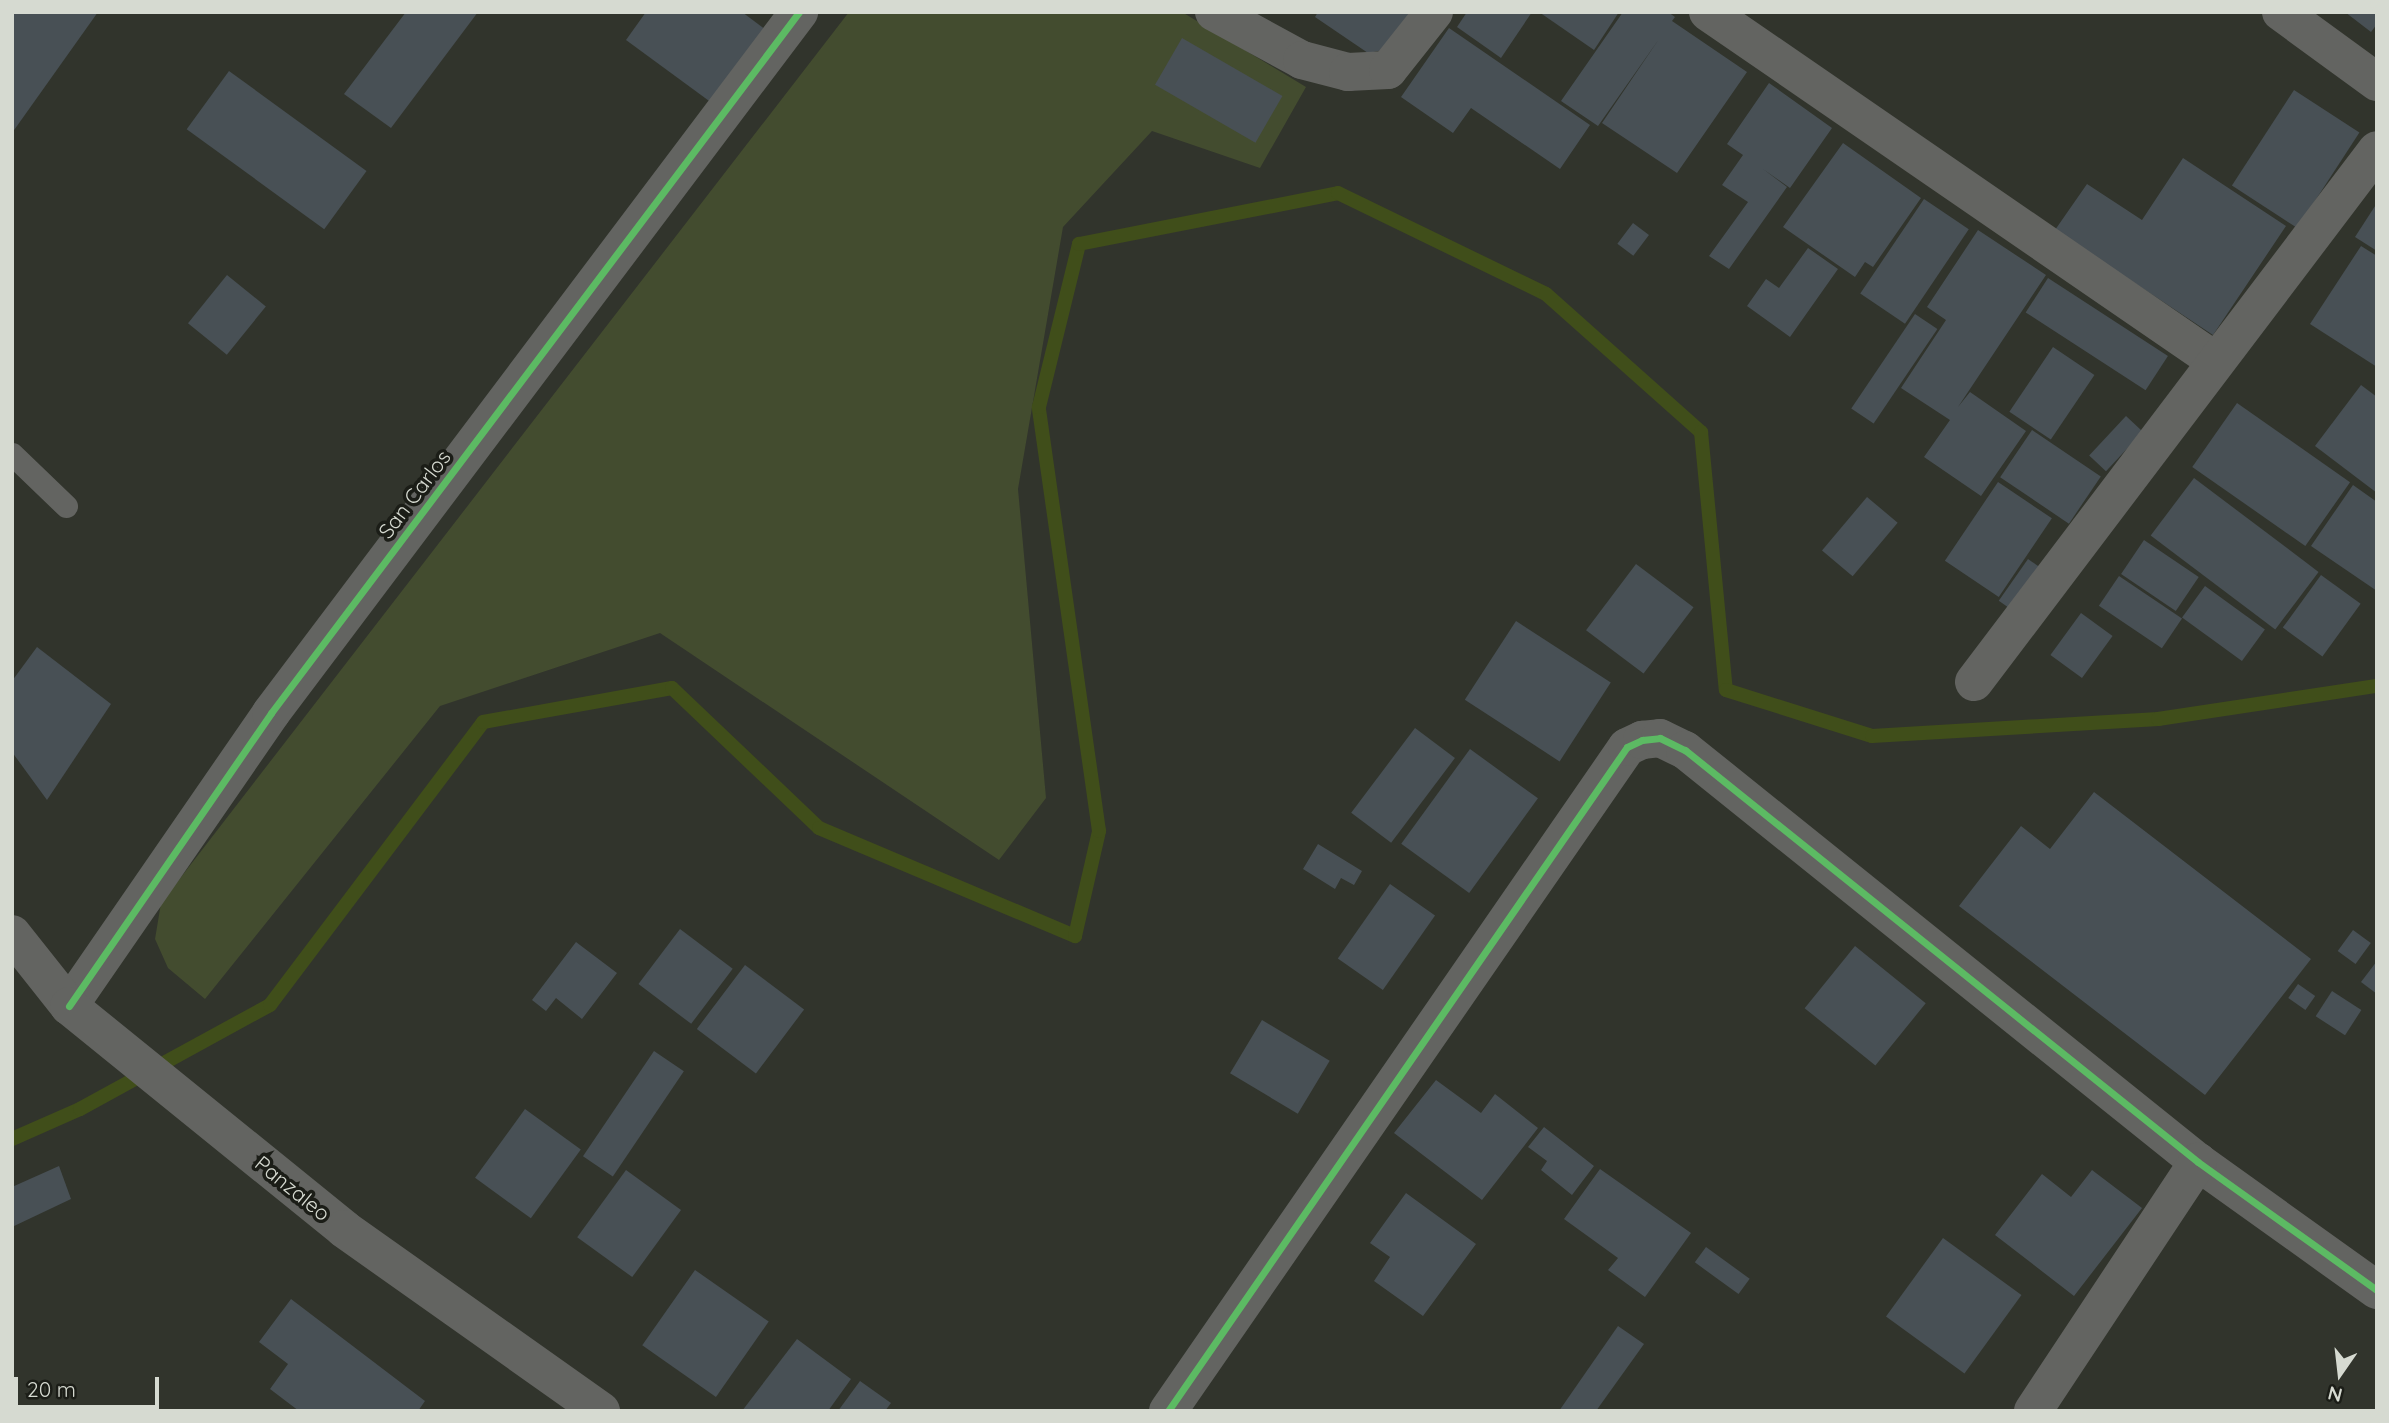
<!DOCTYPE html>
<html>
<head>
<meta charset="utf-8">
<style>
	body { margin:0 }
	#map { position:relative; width:2389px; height:1423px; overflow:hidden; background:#31342c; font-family:Quicksand,sans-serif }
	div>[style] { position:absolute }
	.green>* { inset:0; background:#434c2f }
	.stream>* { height:14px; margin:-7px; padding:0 7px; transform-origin:7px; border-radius:7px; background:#404e1a }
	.building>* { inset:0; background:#485055; transform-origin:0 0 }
	.service>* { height:23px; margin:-11.5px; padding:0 11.5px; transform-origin:11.5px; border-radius:11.5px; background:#636461 }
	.minor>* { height:38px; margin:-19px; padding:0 19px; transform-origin:19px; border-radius:19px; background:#636461 }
	.tertiary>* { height:38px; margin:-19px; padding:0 19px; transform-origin:19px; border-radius:19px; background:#636461 }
	.cycleway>* { height:7px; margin:-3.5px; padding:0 3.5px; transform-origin:3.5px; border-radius:3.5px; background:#5cba63 }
	span { translate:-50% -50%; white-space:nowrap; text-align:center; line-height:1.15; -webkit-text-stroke:7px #1b1d17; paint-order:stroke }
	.street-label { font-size:21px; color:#d6dad1 }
	.frame { position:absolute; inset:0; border:14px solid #d6dad1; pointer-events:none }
	.north { position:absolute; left:2305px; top:1339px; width:70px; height:70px; -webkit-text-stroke:5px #1b1d17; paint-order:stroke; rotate:194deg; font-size:19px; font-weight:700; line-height:28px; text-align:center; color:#d6dad1 }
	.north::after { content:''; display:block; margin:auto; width:24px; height:32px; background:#d6dad1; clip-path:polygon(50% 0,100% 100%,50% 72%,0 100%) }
	.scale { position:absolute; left:14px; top:1377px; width:145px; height:32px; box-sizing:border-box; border:4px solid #d6dad1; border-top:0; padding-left:9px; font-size:21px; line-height:24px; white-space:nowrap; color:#d6dad1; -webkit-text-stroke:5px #1b1d17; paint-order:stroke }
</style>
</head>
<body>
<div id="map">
	<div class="green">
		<i style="clip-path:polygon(849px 12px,1182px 12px,1306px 87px,1260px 168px,1152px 131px,1063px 227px,1018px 489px,1046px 798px,999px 860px,660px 633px,440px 706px,205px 999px,168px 968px,155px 939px,161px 903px)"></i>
	</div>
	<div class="stream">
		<i style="left:12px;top:1139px;width:74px;rotate:-23.8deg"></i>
		<i style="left:80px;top:1109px;width:217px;rotate:-28.7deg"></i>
		<i style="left:270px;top:1005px;width:354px;rotate:-53deg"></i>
		<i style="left:483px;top:722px;width:192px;rotate:-10.2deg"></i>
		<i style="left:672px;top:688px;width:203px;rotate:43.6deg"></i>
		<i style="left:819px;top:828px;width:278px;rotate:22.9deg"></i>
		<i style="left:1075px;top:936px;width:108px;rotate:-77.1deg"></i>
		<i style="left:1099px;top:831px;width:428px;rotate:-98.1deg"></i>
		<i style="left:1039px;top:407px;width:168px;rotate:-76.2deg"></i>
		<i style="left:1079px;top:244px;width:264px;rotate:-11.1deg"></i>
		<i style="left:1338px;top:193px;width:231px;rotate:25.9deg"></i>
		<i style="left:1546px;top:294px;width:208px;rotate:41.7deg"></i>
		<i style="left:1701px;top:432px;width:259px;rotate:84.5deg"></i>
		<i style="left:1726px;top:690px;width:153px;rotate:17.5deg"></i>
		<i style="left:1872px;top:736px;width:287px;rotate:-3.4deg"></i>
		<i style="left:2158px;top:719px;width:221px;rotate:-8.6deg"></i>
	</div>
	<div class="building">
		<i style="clip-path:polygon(12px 12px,98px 12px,12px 133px)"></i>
		<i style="clip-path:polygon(406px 12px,478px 12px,391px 128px,344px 94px)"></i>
		<i style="clip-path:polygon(646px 12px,742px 12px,770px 33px,716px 106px,626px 40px)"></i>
		<i style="clip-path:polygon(1318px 12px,1413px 12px,1389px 49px,1368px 53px,1315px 17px)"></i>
		<i style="clip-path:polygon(1467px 12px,1532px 12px,1501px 58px,1457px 27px)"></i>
		<i style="clip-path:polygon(1539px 12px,1619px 12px,1594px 50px)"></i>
		<i style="clip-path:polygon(1623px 12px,1668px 12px,1675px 17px,1672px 21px,1747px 72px,1677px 173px,1602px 123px,1659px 39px,1598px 126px,1561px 101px)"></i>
		<i style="clip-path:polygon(2345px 12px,2377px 12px,2377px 24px,2371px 32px)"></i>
		<i style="clip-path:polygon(1449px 28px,1590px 125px,1560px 169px,1471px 108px,1453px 133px,1401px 97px)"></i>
		<i style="left:1182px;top:38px;width:116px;height:54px;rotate:30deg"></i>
		<i style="left:229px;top:71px;width:170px;height:72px;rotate:36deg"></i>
		<i style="clip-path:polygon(1769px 83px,1832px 128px,1790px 188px,1763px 169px,1787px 187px,1729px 269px,1709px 256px,1748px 202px,1722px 185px,1743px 155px,1727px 144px)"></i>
		<i style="left:2294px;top:90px;width:78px;height:114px;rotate:33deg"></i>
		<i style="clip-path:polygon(1843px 143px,1921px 198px,1873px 267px,1865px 262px,1855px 277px,1783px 227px)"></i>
		<i style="clip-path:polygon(2183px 158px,2286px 226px,2213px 335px,2055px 230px,2087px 184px,2142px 220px)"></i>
		<i style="left:1924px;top:199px;width:54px;height:114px;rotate:34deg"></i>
		<i style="clip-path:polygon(2377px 203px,2377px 251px,2355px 237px)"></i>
		<i style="left:1633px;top:223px;width:20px;height:26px;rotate:37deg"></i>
		<i style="clip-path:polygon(1978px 230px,2046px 275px,1958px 407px,1970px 392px,2026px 431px,1981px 496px,1924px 457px,1950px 420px,1901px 388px,1946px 320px,1927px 307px)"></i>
		<i style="clip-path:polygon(2361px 246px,2377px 256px,2377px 367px,2310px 324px)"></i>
		<i style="clip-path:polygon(1808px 248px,1838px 269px,1790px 337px,1747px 306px,1766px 279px,1779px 288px)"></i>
		<i style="left:227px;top:275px;width:50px;height:62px;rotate:39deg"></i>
		<i style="left:2048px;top:278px;width:143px;height:41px;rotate:33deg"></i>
		<i style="left:1915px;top:314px;width:27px;height:114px;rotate:34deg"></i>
		<i style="left:2053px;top:347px;width:50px;height:78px;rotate:34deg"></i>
		<i style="clip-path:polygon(2361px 385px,2377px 397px,2377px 493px,2315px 446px)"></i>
		<i style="left:2237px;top:403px;width:138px;height:78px;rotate:35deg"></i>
		<i style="left:2126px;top:416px;width:23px;height:54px;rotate:43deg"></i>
		<i style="left:2032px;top:430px;width:83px;height:57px;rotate:34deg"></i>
		<i style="left:2194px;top:478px;width:156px;height:72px;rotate:37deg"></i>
		<i style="left:1998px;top:482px;width:65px;height:95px;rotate:34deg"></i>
		<i style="clip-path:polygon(2353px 485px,2377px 502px,2377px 591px,2311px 546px)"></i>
		<i style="left:1867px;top:497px;width:40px;height:70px;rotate:40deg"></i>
		<i style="left:2144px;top:540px;width:66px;height:41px;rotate:34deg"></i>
		<i style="left:2028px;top:559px;width:21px;height:51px;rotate:35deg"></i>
		<i style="left:1636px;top:564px;width:72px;height:83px;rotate:37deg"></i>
		<i style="left:2321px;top:575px;width:49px;height:65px;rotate:36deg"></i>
		<i style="left:2119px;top:576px;width:76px;height:36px;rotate:34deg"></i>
		<i style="left:2205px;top:586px;width:74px;height:39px;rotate:36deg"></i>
		<i style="left:2081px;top:613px;width:39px;height:52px;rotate:36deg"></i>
		<i style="left:1516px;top:621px;width:113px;height:94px;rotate:33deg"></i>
		<i style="clip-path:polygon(37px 647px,111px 704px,47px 800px,12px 752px,12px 681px)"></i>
		<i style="left:1415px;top:728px;width:50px;height:106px;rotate:37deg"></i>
		<i style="left:1470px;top:749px;width:84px;height:117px;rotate:36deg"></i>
		<i style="clip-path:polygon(2094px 792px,2311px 959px,2205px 1095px,1959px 906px,2021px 826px,2050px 849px)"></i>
		<i style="clip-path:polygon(1318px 844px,1362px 871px,1354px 885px,1341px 878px,1335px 889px,1303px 869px)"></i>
		<i style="left:1390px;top:884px;width:55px;height:91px;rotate:35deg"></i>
		<i style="left:680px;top:929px;width:66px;height:69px;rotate:37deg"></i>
		<i style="left:2353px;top:930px;width:22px;height:26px;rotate:36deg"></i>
		<i style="clip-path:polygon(576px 942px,617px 973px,582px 1019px,556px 998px,546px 1011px,532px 1000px)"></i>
		<i style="left:1855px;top:946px;width:91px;height:80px;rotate:39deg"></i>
		<i style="clip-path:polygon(2377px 961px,2377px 994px,2361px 982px)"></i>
		<i style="left:745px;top:965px;width:74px;height:80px;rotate:37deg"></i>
		<i style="left:2298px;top:984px;width:21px;height:17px;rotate:35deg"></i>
		<i style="left:2332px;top:991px;width:35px;height:30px;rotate:33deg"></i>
		<i style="left:1262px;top:1020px;width:79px;height:62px;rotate:31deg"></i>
		<i style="left:654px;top:1051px;width:36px;height:127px;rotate:34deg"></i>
		<i style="clip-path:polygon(1436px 1080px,1481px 1113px,1495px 1094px,1538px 1128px,1482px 1200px,1394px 1133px)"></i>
		<i style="left:525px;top:1109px;width:69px;height:85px;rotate:36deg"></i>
		<i style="clip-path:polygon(1544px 1127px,1594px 1166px,1572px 1195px,1541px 1170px,1547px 1161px,1528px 1147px)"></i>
		<i style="clip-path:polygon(59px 1166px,71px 1199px,12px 1227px,12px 1187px)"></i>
		<i style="clip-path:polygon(1600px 1169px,1691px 1233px,1645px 1297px,1608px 1270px,1618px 1258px,1564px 1219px)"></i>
		<i style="left:626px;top:1170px;width:68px;height:83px;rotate:36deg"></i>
		<i style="clip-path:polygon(2092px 1170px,2142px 1208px,2074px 1296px,1995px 1235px,2042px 1174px,2071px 1197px)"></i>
		<i style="clip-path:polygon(1406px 1193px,1476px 1244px,1423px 1316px,1374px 1281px,1390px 1257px,1370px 1243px)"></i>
		<i style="left:1943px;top:1238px;width:97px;height:97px;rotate:36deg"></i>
		<i style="left:1706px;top:1247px;width:54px;height:19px;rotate:36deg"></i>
		<i style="left:695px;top:1270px;width:90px;height:92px;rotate:35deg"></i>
		<i style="clip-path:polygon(291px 1299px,425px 1401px,418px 1411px,299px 1411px,270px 1389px,288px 1364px,259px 1342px)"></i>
		<i style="clip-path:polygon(1618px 1326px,1644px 1344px,1596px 1411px,1559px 1411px)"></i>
		<i style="clip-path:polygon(797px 1339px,851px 1379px,828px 1411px,742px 1411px)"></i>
		<i style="clip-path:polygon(860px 1381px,891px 1403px,885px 1411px,838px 1411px)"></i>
	</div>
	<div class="service">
		<i style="left:12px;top:454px;width:75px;rotate:43.9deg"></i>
	</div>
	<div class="minor">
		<i style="left:1214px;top:12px;width:100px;rotate:28.6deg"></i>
		<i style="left:1302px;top:60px;width:48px;rotate:14.6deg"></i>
		<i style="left:1348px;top:72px;width:40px;rotate:-2.9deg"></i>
		<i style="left:1388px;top:70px;width:74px;rotate:-51.6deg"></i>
		<i style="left:1708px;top:12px;width:614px;rotate:34.52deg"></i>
		<i style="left:2281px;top:12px;width:119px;rotate:36.1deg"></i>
		<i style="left:1974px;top:682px;width:667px;rotate:-52.86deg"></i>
		<i style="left:69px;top:1006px;width:356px;rotate:-55.4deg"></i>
		<i style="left:271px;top:713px;width:878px;rotate:-53.01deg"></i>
		<i style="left:1168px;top:1411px;width:807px;rotate:-55.35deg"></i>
		<i style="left:1627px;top:747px;width:17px;rotate:-25deg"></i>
		<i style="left:1642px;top:740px;width:18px;rotate:-6deg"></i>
		<i style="left:1660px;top:738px;width:28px;rotate:26deg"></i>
		<i style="left:1685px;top:750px;width:658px;rotate:38.77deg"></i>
		<i style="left:2198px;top:1162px;width:220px;rotate:35.6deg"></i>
		<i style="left:2033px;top:1411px;width:299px;rotate:-56.5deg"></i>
	</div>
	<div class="tertiary">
		<i style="left:12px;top:934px;width:92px;rotate:51.6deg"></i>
		<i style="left:69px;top:1006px;width:354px;rotate:39deg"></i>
		<i style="left:344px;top:1229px;width:315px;rotate:35.3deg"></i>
	</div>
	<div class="cycleway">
		<i style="left:69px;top:1006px;width:356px;rotate:-55.4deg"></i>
		<i style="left:271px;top:713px;width:878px;rotate:-53.01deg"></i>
		<i style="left:1168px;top:1411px;width:807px;rotate:-55.35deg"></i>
		<i style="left:1627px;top:747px;width:17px;rotate:-25deg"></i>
		<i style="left:1642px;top:740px;width:18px;rotate:-6deg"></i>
		<i style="left:1660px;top:738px;width:28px;rotate:26deg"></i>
		<i style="left:1685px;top:750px;width:658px;rotate:38.77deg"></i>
		<i style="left:2198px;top:1162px;width:220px;rotate:35.6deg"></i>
	</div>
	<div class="street-label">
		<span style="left:414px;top:494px;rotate:-53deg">San Carlos</span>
		<span style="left:293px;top:1188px;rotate:39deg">Panzaleo</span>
	</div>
	<div class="frame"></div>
	<div class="north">N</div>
	<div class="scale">20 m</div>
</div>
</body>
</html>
